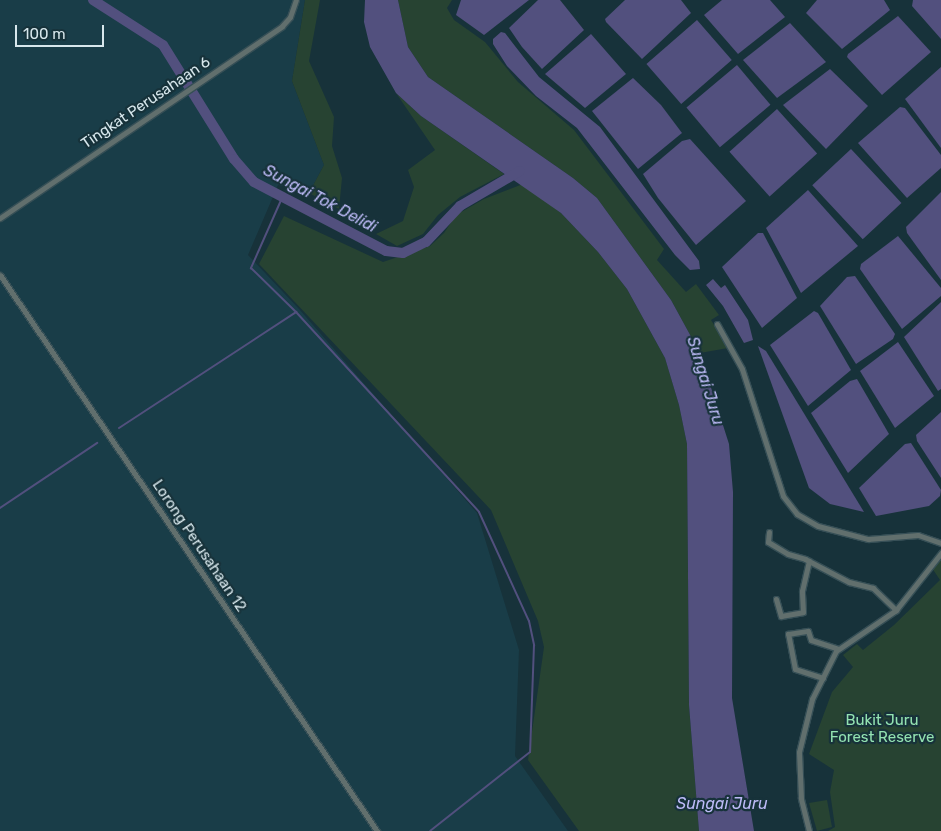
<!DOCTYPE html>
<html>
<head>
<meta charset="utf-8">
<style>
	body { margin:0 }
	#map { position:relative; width:941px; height:831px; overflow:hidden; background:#17323a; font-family:Rubik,sans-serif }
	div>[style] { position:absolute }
	.built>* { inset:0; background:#193d48 }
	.green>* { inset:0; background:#274332 }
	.water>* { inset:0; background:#52507e; transform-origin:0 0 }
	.stream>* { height:2px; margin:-1px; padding:0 1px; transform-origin:1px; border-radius:1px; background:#52507e }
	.river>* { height:10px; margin:-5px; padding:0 5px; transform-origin:5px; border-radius:5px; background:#52507e }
	.roads { filter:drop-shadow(1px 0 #364f56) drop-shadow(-1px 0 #364f56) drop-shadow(0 1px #364f56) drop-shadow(0 -1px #364f56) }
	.minor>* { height:5px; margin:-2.5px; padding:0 2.5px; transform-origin:2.5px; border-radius:2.5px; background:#616f6d }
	span { translate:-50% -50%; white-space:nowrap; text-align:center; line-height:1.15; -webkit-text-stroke:4.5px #17323a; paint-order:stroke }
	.street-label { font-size:15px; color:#d7e7ec }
	.park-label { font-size:15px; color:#93e2b1 }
	.water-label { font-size:16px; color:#bcbaf6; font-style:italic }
	.scale { position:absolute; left:15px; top:25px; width:89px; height:22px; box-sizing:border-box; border:2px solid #d7e7ec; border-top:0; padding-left:6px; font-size:15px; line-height:18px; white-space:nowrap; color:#d7e7ec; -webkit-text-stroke:4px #17323a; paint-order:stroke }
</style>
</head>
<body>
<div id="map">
	<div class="built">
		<i style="clip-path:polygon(0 0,305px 0,292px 81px,324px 165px,309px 193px,278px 185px,248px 255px,299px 309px,477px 513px,519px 650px,515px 756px,568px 831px,0 831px)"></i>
	</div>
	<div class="green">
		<i style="clip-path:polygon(305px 0,320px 0,309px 61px,334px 117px,332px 146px,342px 178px,339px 209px,309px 193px,324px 165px,292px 81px)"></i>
		<i style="clip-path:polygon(398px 0,452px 0,447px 8px,454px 20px,485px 42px,518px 82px,574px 130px,664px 249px,657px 260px,686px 292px,696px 284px,719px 315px,711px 320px,728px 348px,700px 353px,671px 300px,597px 198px,573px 178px,428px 77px,408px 47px)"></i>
		<i style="clip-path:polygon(396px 93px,421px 116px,504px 174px,460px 197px,438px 215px,423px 234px,397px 246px,376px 234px,403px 221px,414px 187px,408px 170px,435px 150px)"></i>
		<i style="clip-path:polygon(523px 184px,561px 213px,598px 252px,627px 289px,665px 358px,679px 405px,687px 444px,689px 705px,699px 831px,579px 831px,528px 760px,544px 647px,538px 621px,491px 510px,259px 264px,284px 216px,383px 262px,430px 246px,444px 233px,456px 215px,484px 199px)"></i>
		<i style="clip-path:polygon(941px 558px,941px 831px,828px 831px,835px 827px,830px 792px,834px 770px,809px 754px,832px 692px,853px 667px,843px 655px,857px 644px,863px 650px,894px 625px,940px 580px,932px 568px)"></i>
		<i style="clip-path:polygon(827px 800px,832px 827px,817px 831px,809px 803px)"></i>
	</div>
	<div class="water">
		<i style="clip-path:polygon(365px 0,398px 0,408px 47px,428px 77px,573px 178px,597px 198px,671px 300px,700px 353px,729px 444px,733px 492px,732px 698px,754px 831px,699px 831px,689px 705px,687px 444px,679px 405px,665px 358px,627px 289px,598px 252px,561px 213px,421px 116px,396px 93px,370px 47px,364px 22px)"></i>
		<i style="clip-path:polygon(461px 0,529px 0,484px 35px,456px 15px)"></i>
		<i style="clip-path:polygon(538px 0,560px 0,584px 30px,542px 69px,522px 47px,509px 28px)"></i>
		<i style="clip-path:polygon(625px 0,681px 0,691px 13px,642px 59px,606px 22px,605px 19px)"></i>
		<i style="clip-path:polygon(722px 0,770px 0,785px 17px,738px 54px,704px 15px)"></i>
		<i style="clip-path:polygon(817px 0,884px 0,890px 10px,842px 49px,806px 13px)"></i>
		<i style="clip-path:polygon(913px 0,941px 0,941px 39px,912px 6px)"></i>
		<i style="clip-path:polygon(898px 16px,931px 52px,882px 95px,847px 57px,848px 54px)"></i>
		<i style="left:697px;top:20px;width:53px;height:67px;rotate:49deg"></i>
		<i style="clip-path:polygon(790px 23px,826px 62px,777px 98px,743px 60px)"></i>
		<i style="clip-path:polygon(501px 32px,505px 33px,539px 77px,600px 127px,699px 261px,700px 269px,690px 270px,675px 255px,577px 128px,536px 96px,507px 66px,493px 44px,493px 39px)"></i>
		<i style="clip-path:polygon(591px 34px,626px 74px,585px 108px,545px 74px)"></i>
		<i style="left:737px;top:65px;width:52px;height:66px;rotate:50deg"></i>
		<i style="clip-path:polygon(941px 67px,941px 148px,905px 99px)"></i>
		<i style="clip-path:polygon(830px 69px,868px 106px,826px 149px,783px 105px)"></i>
		<i style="clip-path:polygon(633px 78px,661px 105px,682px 133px,638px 169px,592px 111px)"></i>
		<i style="clip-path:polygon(900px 107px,905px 108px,941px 155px,941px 168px,907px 198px,858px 143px)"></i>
		<i style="left:777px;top:109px;width:60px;height:64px;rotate:48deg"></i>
		<i style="clip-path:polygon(690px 139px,746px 201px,696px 245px,658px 198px,643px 174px,682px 141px)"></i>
		<i style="left:851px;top:149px;width:74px;height:53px;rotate:47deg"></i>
		<i style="clip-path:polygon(808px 190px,858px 246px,801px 293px,766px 228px)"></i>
		<i style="clip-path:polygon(941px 192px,941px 280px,907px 233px,906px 227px)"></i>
		<i style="clip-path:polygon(758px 233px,763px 233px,797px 298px,762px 328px,722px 267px)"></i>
		<i style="clip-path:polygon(898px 236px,941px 288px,941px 296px,902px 329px,860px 269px,861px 264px)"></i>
		<i style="clip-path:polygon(855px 276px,895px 334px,893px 339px,856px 364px,820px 306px,847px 277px)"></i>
		<i style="clip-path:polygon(713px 279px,721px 288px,725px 285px,748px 320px,753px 340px,744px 343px,723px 306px,706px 285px)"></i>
		<i style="clip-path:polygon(941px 302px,941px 389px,938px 391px,904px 337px)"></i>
		<i style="clip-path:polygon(814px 311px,818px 313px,851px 370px,808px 406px,770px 345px)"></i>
		<i style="clip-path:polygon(898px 342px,934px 396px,895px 428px,860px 371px)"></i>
		<i style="clip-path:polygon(758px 346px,766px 351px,864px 512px,830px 504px,809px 488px)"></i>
		<i style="clip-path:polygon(857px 379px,889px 434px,848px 473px,811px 413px,850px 381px)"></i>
		<i style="clip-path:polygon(941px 412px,941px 478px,917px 441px,916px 435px)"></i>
		<i style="clip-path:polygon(911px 443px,941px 490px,940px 496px,929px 506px,876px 516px,859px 488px,905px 444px)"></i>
	</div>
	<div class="stream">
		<i style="left:282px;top:198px;width:77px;rotate:113.9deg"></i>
		<i style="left:251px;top:268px;width:63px;rotate:44.4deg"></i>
		<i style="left:296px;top:312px;width:271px;rotate:47.5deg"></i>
		<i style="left:479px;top:512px;width:120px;rotate:65.4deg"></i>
		<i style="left:529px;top:621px;width:25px;rotate:78deg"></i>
		<i style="left:534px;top:645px;width:107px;rotate:92.1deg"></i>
		<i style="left:530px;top:752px;width:127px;rotate:141.7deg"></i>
		<i style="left:119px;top:428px;width:212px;rotate:-33.2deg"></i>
		<i style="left:0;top:508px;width:117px;rotate:-33.8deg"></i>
	</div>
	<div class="river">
		<i style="left:93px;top:0;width:83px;rotate:32.7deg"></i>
		<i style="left:163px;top:45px;width:134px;rotate:58.1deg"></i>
		<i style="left:234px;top:159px;width:30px;rotate:49deg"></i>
		<i style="left:254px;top:182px;width:149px;rotate:27.6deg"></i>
		<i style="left:386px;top:251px;width:17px;rotate:7deg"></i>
		<i style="left:403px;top:253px;width:25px;rotate:-26deg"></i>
		<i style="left:426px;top:242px;width:50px;rotate:-46.6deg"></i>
		<i style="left:460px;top:206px;width:69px;rotate:-30.3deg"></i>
	</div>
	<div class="roads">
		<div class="minor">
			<i style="left:0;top:218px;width:341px;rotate:-34.2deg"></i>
			<i style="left:282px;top:26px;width:12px;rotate:-48deg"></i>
			<i style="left:290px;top:17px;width:18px;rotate:-71deg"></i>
			<i style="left:0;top:275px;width:672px;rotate:55.86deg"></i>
			<i style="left:717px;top:324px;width:51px;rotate:60.9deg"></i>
			<i style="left:742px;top:369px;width:133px;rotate:72.1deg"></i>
			<i style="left:783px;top:496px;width:23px;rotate:52deg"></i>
			<i style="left:797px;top:514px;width:24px;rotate:30deg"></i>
			<i style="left:818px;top:526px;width:52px;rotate:14.6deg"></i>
			<i style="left:868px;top:539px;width:50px;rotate:-4.6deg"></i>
			<i style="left:918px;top:535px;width:24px;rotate:19deg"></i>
			<i style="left:769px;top:532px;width:10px;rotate:96deg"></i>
			<i style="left:768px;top:542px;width:23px;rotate:31deg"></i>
			<i style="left:788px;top:554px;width:18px;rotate:16deg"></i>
			<i style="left:805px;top:559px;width:50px;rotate:27.6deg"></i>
			<i style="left:849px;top:582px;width:25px;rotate:14deg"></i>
			<i style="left:873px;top:588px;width:32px;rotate:44deg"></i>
			<i style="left:776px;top:599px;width:18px;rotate:74deg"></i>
			<i style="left:781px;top:616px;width:22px;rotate:-10deg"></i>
			<i style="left:803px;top:612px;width:21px;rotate:-93deg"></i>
			<i style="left:802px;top:591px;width:31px;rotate:-77deg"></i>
			<i style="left:823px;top:678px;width:29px;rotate:-162deg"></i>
			<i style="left:795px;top:669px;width:36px;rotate:-101deg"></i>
			<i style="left:788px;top:634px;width:20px;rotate:-9deg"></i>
			<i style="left:808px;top:631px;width:9px;rotate:72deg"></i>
			<i style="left:811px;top:640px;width:28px;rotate:18deg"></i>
			<i style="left:809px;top:831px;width:34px;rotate:-104deg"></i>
			<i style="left:801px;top:798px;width:46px;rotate:-92.5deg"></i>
			<i style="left:799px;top:752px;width:55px;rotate:-76.2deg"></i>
			<i style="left:812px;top:699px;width:54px;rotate:-63.4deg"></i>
			<i style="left:836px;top:651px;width:73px;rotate:-34.3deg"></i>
			<i style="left:896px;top:610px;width:73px;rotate:-51.7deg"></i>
		</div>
	</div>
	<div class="street-label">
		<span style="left:146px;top:103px;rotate:-34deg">Tingkat Perusahaan 6</span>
		<span style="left:199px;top:546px;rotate:56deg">Lorong Perusahaan 12</span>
	</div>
	<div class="park-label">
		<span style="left:882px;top:729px">Bukit Juru<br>Forest Reserve</span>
	</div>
	<div class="water-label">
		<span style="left:320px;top:199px;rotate:28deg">Sungai Tok Delidi</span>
		<span style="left:705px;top:381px;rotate:73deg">Sungai Juru</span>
		<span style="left:722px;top:804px">Sungai Juru</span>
	</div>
	<div class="scale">100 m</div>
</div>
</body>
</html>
